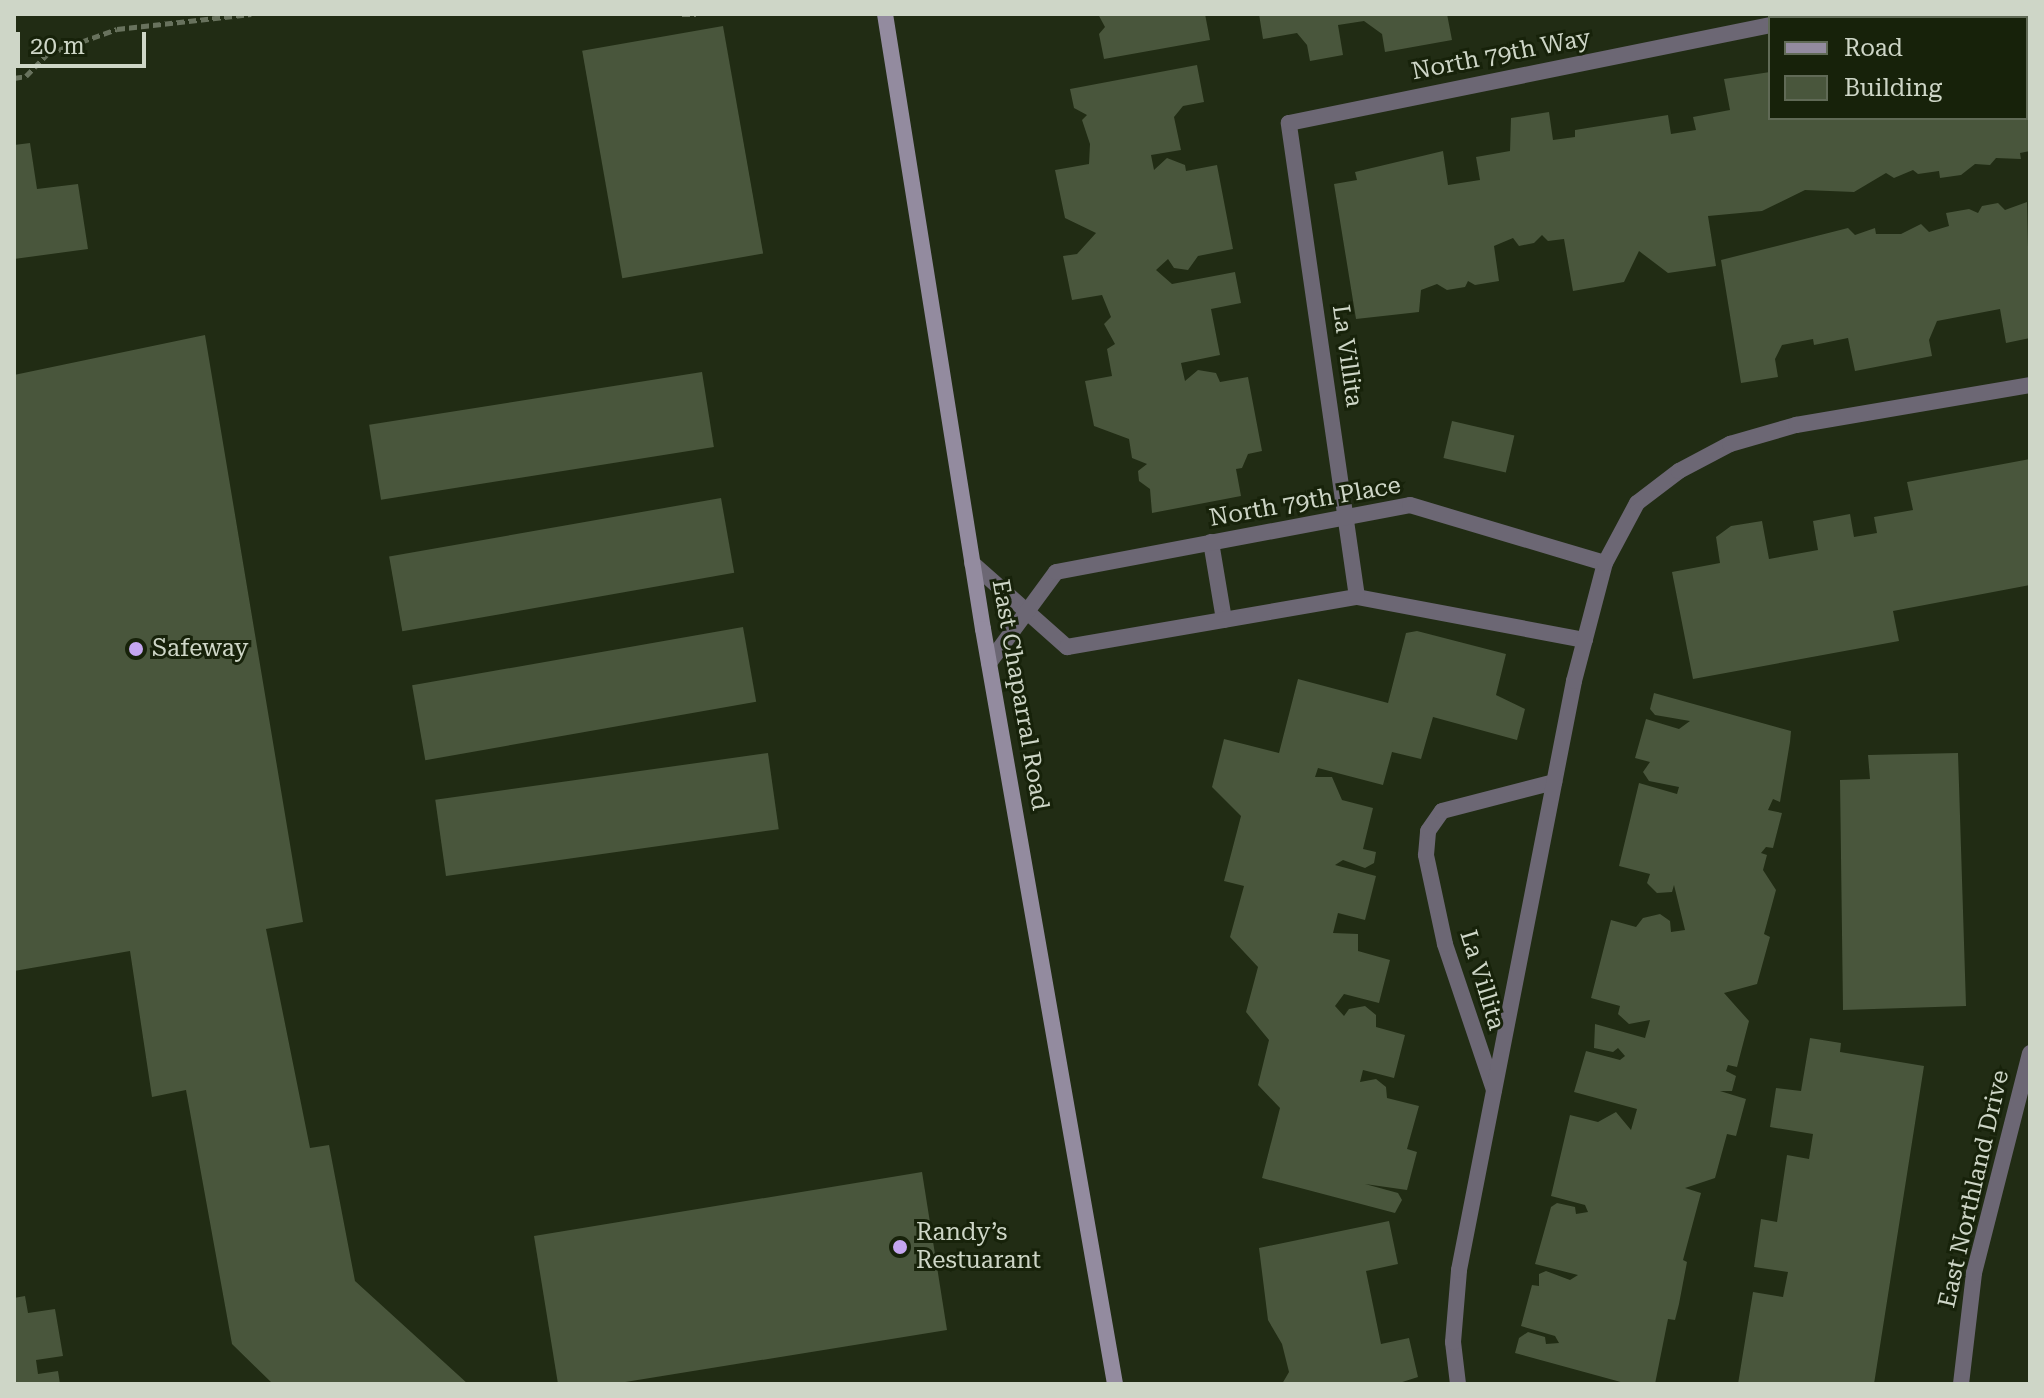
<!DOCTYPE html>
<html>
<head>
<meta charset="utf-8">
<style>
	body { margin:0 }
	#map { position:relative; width:2044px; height:1398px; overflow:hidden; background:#212c14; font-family:"Roboto Serif",serif }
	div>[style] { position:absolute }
	.building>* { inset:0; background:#49563c; transform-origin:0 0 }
	.path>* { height:5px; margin-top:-2.5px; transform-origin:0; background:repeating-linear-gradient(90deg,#68725d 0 8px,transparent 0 12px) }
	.minor>* { height:16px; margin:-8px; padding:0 8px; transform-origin:8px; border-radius:8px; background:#6c6774 }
	.secondary>* { height:16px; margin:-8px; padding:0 8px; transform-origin:8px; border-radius:8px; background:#938b9f }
	.dots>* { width:22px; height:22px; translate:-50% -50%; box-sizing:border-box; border:4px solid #17220a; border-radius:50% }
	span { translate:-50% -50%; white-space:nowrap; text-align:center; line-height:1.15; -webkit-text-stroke:6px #17220a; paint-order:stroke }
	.street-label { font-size:24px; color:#ced6c7 }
	.poi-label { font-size:24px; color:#ced6c7 }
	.left { translate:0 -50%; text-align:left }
	.frame { position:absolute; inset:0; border:16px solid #ced6c7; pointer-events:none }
	.legend { position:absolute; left:1768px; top:16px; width:260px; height:104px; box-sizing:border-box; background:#17220a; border:2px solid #606a56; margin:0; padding:10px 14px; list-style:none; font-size:24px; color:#ced6c7 }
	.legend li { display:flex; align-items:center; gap:16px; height:40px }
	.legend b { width:40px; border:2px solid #606a56 }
	.scale { position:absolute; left:16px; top:32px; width:130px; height:36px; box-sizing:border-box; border:4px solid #ced6c7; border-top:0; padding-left:10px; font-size:24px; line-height:28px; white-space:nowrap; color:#ced6c7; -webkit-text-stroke:6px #17220a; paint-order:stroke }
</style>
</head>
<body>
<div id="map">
	<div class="building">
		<i style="clip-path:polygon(1098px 14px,1205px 14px,1210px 40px,1104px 59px,1099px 34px,1105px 27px)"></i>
		<i style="clip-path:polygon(1259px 14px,1447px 14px,1452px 40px,1385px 52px,1382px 34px,1364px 21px,1338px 25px,1343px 55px,1310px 61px,1307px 45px,1297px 33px,1263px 39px)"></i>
		<i style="left:723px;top:26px;width:231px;height:143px;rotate:80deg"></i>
		<i style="clip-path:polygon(2028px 28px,2030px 151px,2020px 153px,2021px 159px,1996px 158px,1990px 165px,1975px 164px,1961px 175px,1940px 178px,1939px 171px,1918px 174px,1913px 170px,1894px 178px,1886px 173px,1854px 192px,1805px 190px,1762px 211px,1708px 216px,1716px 266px,1668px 273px,1639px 251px,1624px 282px,1573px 291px,1564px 239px,1548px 241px,1542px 235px,1534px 243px,1519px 246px,1513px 238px,1494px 246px,1499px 281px,1475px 285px,1468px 281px,1465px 287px,1447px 290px,1437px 284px,1421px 290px,1419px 312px,1356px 319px,1334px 184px,1357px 180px,1355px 172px,1443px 151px,1448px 185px,1480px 180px,1476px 157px,1510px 151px,1511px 118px,1549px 112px,1553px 140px,1575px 137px,1575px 130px,1668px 115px,1671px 134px,1696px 130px,1693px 117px,1730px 110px,1724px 79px,1770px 72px,1770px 118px,2026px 118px)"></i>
		<i style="clip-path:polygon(1197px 65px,1204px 102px,1183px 106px,1174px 117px,1181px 150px,1151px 155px,1154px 170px,1167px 158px,1185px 165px,1186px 171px,1217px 165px,1233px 249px,1198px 256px,1188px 270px,1174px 268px,1168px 259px,1156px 270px,1172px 284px,1235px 272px,1241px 303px,1211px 309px,1220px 355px,1181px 363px,1185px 381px,1198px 370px,1216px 373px,1220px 382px,1248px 377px,1262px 451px,1248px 454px,1242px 468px,1236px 469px,1241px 496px,1152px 513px,1150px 489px,1139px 481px,1138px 471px,1147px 464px,1132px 458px,1129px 439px,1094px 426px,1085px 381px,1112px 376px,1107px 349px,1115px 344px,1104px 324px,1111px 317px,1102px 295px,1072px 300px,1063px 256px,1077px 254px,1096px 233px,1065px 218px,1055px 170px,1089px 164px,1090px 144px,1082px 120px,1087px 115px,1074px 108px,1070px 89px)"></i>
		<i style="clip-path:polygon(30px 143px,37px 189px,78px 184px,88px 249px,14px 259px,14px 145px)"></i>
		<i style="clip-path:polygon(2027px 202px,2030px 338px,2006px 343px,2000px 309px,1937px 321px,1929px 340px,1932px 356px,1855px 371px,1848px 338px,1814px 345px,1813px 339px,1782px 345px,1775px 359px,1778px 377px,1741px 383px,1721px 260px,1848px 228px,1855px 235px,1875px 228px,1876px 234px,1901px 234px,1921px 224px,1929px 232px,1949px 226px,1946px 213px,1969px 209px,1978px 213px,1982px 206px,1998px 203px,2005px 210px)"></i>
		<i style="clip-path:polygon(205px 335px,303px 922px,266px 929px,310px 1148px,329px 1145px,355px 1281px,468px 1384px,273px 1384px,232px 1344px,186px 1090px,152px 1097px,130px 951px,14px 971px,14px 375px)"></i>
		<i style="left:702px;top:372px;width:76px;height:337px;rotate:81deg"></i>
		<i style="left:1452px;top:421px;width:64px;height:38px;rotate:13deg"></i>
		<i style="clip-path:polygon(2030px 459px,2030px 585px,1893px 611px,1899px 641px,1693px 679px,1672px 572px,1720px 563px,1716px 537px,1731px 526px,1762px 521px,1769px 559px,1818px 550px,1813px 521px,1850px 514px,1854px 537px,1877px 533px,1874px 517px,1913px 510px,1907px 482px)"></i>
		<i style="left:721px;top:498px;width:76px;height:337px;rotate:80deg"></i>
		<i style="left:743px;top:627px;width:76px;height:336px;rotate:80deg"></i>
		<i style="clip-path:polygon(1417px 631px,1506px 654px,1496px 695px,1525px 709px,1517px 740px,1433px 717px,1421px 759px,1392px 752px,1383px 785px,1318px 768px,1315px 777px,1332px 777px,1342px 800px,1373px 808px,1363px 849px,1376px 852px,1374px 863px,1365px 868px,1343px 860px,1335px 865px,1376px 876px,1365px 920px,1338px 913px,1333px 933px,1358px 934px,1358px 951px,1390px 960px,1379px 1003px,1344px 994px,1335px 1006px,1344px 1016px,1349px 1009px,1365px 1006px,1376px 1015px,1376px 1027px,1405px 1035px,1394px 1078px,1363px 1070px,1360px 1082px,1376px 1079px,1386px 1087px,1387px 1098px,1419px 1106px,1407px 1149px,1417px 1152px,1407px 1190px,1365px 1184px,1398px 1193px,1402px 1200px,1395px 1213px,1262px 1178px,1280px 1108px,1258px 1085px,1269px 1040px,1246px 1012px,1258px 967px,1230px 937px,1244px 886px,1224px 881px,1241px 816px,1212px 787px,1224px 739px,1279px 753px,1298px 679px,1388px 703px,1406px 633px)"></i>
		<i style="clip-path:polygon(1654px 693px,1791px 731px,1790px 742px,1780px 802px,1773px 799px,1768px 810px,1782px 813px,1773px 848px,1766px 847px,1761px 853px,1767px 855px,1763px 870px,1776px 890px,1764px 934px,1770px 937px,1757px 984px,1724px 993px,1749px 1021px,1737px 1067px,1728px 1065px,1726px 1071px,1736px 1076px,1732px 1091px,1720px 1091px,1746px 1099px,1736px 1136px,1727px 1134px,1715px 1178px,1685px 1188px,1701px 1193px,1683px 1260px,1687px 1262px,1679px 1304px,1675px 1320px,1668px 1319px,1655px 1384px,1628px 1384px,1515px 1353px,1519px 1338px,1528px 1332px,1545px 1337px,1546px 1344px,1559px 1343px,1555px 1336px,1521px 1326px,1532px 1285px,1539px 1286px,1539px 1274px,1546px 1271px,1570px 1280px,1578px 1275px,1535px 1264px,1551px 1207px,1557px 1203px,1575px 1207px,1576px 1214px,1588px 1212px,1585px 1205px,1551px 1196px,1570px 1115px,1598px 1122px,1616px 1112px,1631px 1130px,1637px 1109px,1574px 1092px,1586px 1051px,1620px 1060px,1625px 1056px,1618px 1048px,1613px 1052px,1594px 1048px,1595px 1024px,1645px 1038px,1650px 1020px,1629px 1024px,1618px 1014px,1620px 1006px,1591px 998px,1611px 920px,1636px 927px,1643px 918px,1660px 914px,1670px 921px,1671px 932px,1685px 930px,1674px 885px,1672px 892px,1657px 893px,1647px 883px,1650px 874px,1619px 866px,1639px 783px,1677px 794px,1679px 787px,1649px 781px,1643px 772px,1650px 762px,1635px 758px,1646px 719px,1679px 729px,1690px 721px,1655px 715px,1650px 709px)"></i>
		<i style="left:768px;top:753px;width:77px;height:336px;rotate:82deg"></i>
		<i style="clip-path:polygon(1958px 753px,1966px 1006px,1843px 1010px,1840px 780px,1870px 779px,1868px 755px)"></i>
		<i style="clip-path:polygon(1810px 1038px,1841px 1043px,1840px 1052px,1924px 1066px,1874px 1384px,1738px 1384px,1753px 1292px,1783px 1297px,1788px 1272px,1754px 1267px,1761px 1219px,1777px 1222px,1787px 1155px,1809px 1159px,1813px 1134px,1770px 1127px,1776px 1088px,1801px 1091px)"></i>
		<i style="clip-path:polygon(922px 1172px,947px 1330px,613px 1384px,558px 1384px,534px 1236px)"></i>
		<i style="clip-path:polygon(1389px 1221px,1398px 1264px,1366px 1271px,1381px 1344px,1409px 1338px,1418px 1377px,1396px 1384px,1282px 1384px,1289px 1372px,1282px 1344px,1268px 1320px,1259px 1248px)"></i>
		<i style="clip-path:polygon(25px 1296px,28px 1313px,55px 1309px,63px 1356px,36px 1360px,38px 1374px,58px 1371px,60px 1384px,14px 1384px,14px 1298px)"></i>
	</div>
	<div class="path">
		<i style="left:682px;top:14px;width:14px"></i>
		<i style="left:14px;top:78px;width:12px;rotate:-9deg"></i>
		<i style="left:26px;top:76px;width:30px;rotate:-46deg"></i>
		<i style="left:47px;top:54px;width:74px;rotate:-19.7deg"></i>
		<i style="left:117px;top:29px;width:135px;rotate:-6.4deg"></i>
	</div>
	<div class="minor">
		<i style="left:1807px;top:18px;width:19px;rotate:-12deg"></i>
		<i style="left:1211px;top:542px;width:79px;rotate:80.5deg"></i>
		<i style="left:972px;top:563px;width:127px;rotate:41.5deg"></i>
		<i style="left:1067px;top:647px;width:294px;rotate:-9.8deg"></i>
		<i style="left:1357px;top:597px;width:232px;rotate:10.7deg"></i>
		<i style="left:1357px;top:597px;width:479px;rotate:-98.2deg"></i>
		<i style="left:1289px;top:123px;width:491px;rotate:-11.5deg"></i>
		<i style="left:989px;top:663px;width:113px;rotate:-53.6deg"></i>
		<i style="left:1056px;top:572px;width:360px;rotate:-10.7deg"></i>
		<i style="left:1410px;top:505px;width:203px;rotate:16.6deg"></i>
		<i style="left:1494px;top:1090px;width:154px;rotate:-108.6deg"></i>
		<i style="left:1445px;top:944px;width:91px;rotate:-102.1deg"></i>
		<i style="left:1426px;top:855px;width:24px;rotate:-85deg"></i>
		<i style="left:1428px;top:831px;width:24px;rotate:-55deg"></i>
		<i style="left:1442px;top:811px;width:116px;rotate:-14.5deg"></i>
		<i style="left:1458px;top:1384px;width:42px;rotate:-96.8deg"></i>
		<i style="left:1453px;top:1342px;width:72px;rotate:-85.2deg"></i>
		<i style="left:1459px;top:1270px;width:600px;rotate:-78.95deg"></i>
		<i style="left:1574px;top:681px;width:122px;rotate:-75.3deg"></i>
		<i style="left:1605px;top:563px;width:68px;rotate:-61.9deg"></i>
		<i style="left:1637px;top:503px;width:53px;rotate:-37.3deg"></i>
		<i style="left:1679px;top:471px;width:58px;rotate:-27.9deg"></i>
		<i style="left:1730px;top:444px;width:69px;rotate:-16.1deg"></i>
		<i style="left:1796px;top:425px;width:237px;rotate:-9.7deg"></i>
		<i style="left:1961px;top:1384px;width:112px;rotate:-83.3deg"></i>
		<i style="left:1974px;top:1273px;width:227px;rotate:-75.7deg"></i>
	</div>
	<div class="secondary">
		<i style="left:885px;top:14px;width:623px;rotate:80.95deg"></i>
		<i style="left:983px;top:629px;width:766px;rotate:80.08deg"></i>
	</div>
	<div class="dots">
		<i style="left:136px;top:649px;background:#c5a6f0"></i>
		<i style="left:900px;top:1247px;background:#c5a6f0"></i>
	</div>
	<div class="street-label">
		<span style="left:1501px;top:55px;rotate:-11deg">North 79th Way</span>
		<span style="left:1347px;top:356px;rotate:82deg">La Villita</span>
		<span style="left:1305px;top:502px;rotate:-10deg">North 79th Place</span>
		<span style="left:1020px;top:695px;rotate:80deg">East Chaparral Road</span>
		<span style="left:1482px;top:980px;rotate:73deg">La Villita</span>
		<span style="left:1974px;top:1189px;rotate:-77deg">East Northland Drive</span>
	</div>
	<div class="poi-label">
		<span class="left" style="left:152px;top:649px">Safeway</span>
		<span class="left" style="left:916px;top:1247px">Randy’s<br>Restuarant</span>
	</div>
	<div class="frame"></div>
	<ul class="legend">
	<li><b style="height:10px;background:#938b9f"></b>Road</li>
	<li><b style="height:22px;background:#49563c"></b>Building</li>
	</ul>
	<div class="scale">20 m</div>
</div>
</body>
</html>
